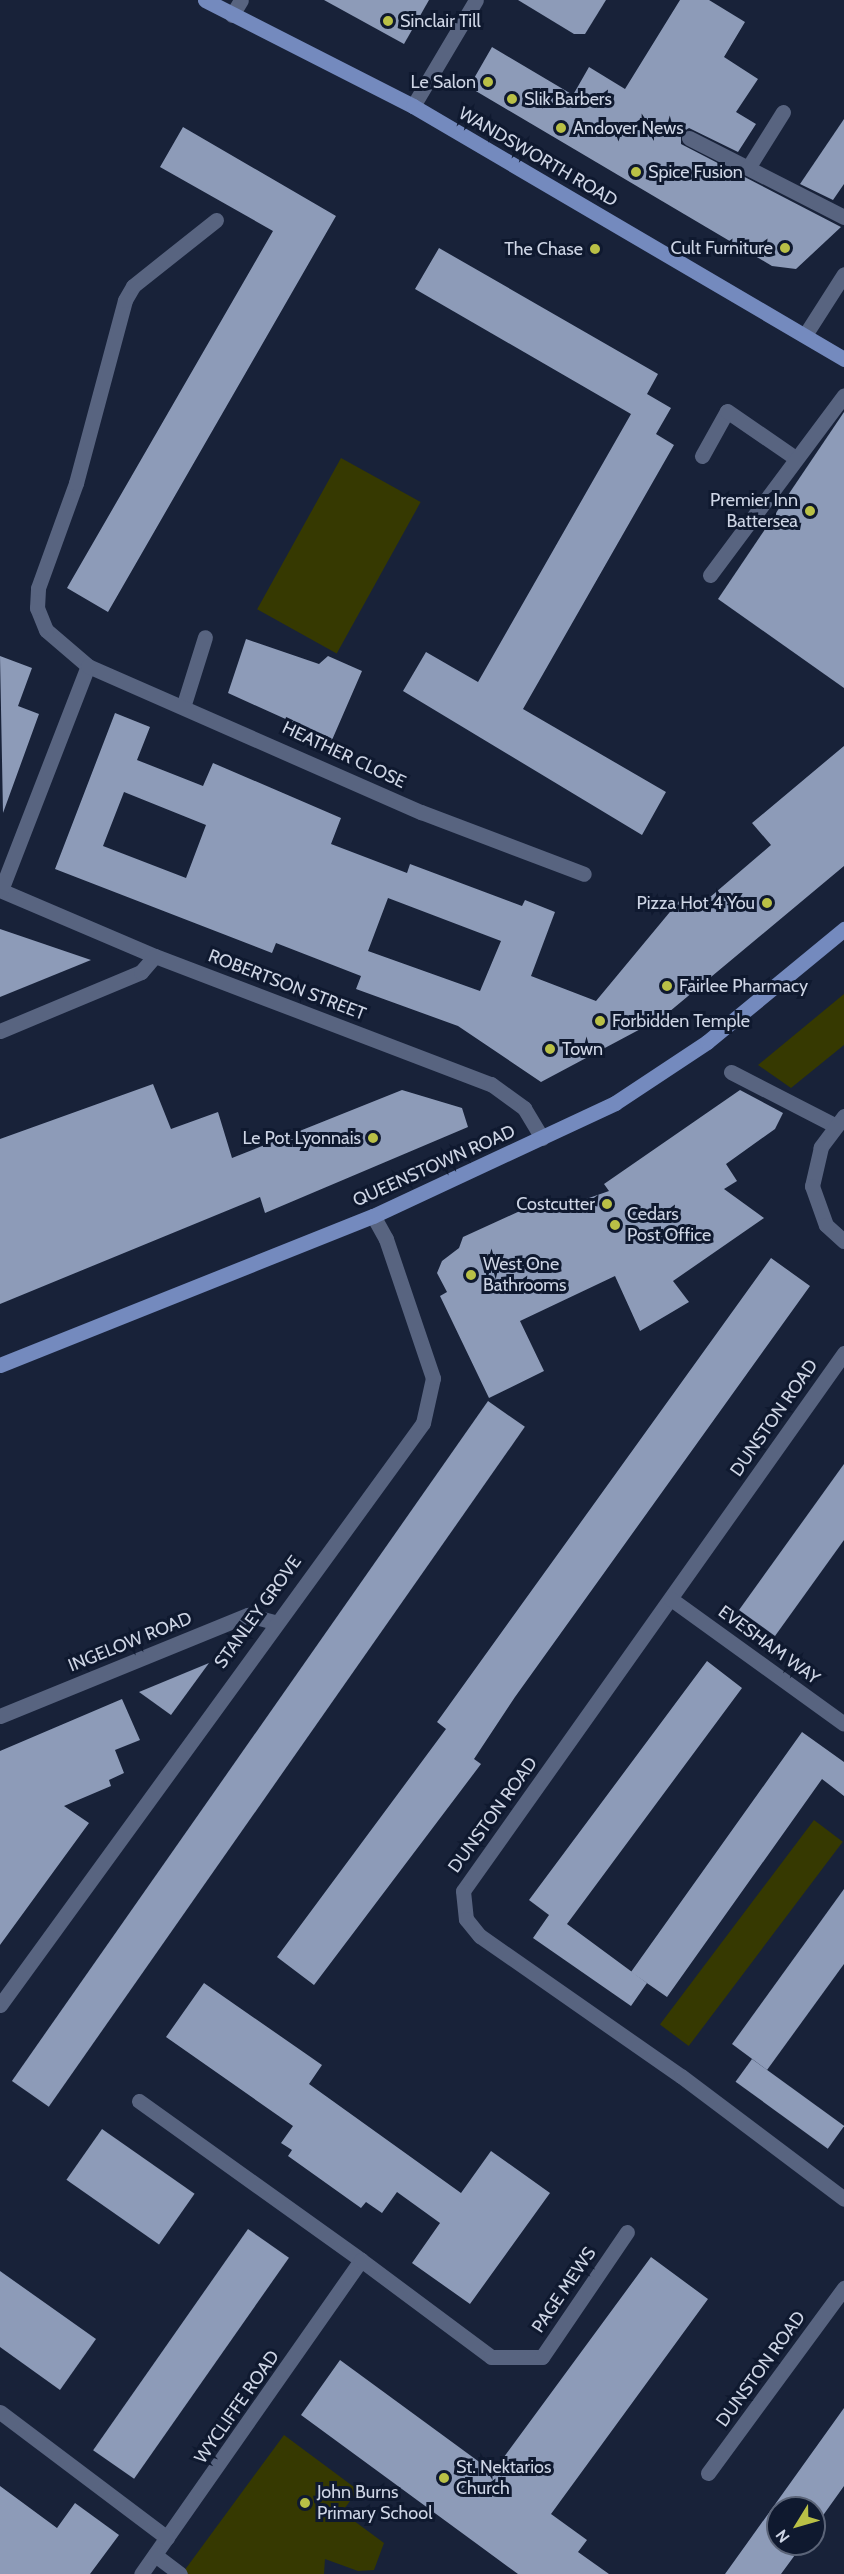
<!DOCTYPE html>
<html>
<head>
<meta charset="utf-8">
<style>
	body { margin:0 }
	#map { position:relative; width:844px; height:2574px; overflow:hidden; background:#182239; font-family:Cabin,sans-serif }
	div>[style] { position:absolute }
	.green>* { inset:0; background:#363901; transform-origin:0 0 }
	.building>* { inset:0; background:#8d9bb8; transform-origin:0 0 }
	.minor>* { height:15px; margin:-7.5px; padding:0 7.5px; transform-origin:7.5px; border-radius:7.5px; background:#586480 }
	.major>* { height:15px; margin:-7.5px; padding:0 7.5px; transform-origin:7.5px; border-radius:7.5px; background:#748abe }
	.dots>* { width:16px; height:16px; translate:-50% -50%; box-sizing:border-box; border:3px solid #0f192f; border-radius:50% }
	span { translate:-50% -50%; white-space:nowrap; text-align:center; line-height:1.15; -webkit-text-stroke:6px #0f192f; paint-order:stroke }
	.poi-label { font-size:18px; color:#ced5e5 }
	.left { translate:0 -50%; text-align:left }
	.right { translate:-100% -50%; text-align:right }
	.street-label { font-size:18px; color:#ced5e5 }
	.north { position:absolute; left:766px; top:2496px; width:60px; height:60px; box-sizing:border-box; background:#0f192f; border:2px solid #5b6478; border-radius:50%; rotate:233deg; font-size:16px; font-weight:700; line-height:24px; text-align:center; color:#ced5e5 }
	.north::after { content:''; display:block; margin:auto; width:21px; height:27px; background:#b9c046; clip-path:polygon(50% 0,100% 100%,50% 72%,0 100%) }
</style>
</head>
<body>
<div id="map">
	<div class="green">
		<i style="left:341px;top:458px;width:91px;height:173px;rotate:29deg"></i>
		<i style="clip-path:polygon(844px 994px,844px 1045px,791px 1088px,758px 1065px)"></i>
		<i style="left:814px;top:1820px;width:36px;height:256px;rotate:37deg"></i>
		<i style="clip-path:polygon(284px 2435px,358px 2490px,342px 2512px,384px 2543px,374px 2570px,358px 2571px,325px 2559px,324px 2574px,188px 2574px,184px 2571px)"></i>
	</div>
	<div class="building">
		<i style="clip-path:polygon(324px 0,429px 0,404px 44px)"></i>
		<i style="clip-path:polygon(518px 0,606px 0,585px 34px,574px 34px)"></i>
		<i style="clip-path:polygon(680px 0,709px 0,745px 22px,724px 57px,758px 79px,736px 112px,756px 124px,738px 152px,689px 128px,681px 133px,681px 144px,841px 227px,796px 269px,772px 266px,469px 87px,492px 47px,573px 95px,589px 67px,625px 89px)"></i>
		<i style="clip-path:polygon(844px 119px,844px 184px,833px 200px,800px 184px)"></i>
		<i style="clip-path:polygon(183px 127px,336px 216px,108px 612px,67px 588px,273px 231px,160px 167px)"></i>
		<i style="clip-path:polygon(439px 248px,658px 374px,647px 394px,671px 408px,656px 434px,674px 445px,523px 709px,666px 792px,642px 835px,403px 691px,426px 652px,478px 682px,631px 414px,415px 289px)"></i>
		<i style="clip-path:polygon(844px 412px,844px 688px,718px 599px)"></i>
		<i style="clip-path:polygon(246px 639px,319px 664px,328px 656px,362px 671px,332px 740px,228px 693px)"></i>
		<i style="clip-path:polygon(0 656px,32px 668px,18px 706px,39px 714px,3px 813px)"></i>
		<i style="clip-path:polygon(evenodd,115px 713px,150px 727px,137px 760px,203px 786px,213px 763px,341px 818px,331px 844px,407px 873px,410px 864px,522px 906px,525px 900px,555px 912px,531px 976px,596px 1001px,684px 895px,695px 910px,771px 845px,752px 823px,844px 746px,844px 866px,663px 1017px,541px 1082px,458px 1026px,356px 989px,361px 976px,276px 943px,272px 953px,55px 869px,115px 713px,124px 792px,206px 825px,186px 878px,103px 846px,124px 792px,115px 713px,388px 898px,501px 941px,480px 991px,368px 951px,388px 898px)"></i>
		<i style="clip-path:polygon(0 929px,91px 960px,0 997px)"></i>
		<i style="clip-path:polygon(153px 1084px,171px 1129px,218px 1112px,232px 1158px,402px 1090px,462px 1108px,468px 1127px,265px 1213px,260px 1197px,0 1304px,0 1139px)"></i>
		<i style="clip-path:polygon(740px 1090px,783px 1113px,775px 1129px,726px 1164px,737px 1181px,724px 1189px,764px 1218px,673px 1281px,689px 1302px,640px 1331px,615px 1276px,520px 1321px,544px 1371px,489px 1398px,440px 1296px,447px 1292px,437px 1273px,442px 1261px,459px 1248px,463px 1237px,546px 1199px,566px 1206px,609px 1191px,604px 1184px)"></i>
		<i style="clip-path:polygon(771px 1258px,810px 1286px,515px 1697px,474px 1759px,481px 1764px,314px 1985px,277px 1957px,446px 1729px,437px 1722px)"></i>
		<i style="left:488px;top:1401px;width:45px;height:830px;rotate:35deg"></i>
		<i style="clip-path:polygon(844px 1464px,844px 1540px,775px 1636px,739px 1610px)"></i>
		<i style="clip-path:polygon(707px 1661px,742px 1688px,567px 1924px,647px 1983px,631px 2006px,533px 1938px,549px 1915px,529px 1900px)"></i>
		<i style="clip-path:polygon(209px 1663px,171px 1715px,139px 1692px)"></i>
		<i style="clip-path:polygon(122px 1699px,140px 1740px,115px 1750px,124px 1773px,109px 1780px,111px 1786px,64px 1806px,89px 1823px,0 1945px,0 1751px)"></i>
		<i style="clip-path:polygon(802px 1732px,844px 1762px,844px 1796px,822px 1779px,667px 1997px,631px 1972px)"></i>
		<i style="clip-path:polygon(844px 1889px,844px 1964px,767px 2070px,732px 2044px)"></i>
		<i style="clip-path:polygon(204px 1983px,322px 2065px,309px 2084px,461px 2193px,491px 2151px,550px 2193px,470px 2304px,412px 2263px,440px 2223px,397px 2192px,382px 2213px,366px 2202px,361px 2208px,288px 2156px,292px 2150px,281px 2143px,293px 2126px,166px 2037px)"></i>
		<i style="left:752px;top:2059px;width:114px;height:28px;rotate:36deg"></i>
		<i style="left:102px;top:2129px;width:113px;height:62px;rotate:35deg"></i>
		<i style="left:248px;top:2229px;width:50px;height:270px;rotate:35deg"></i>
		<i style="clip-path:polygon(651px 2257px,708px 2299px,551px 2514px,587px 2540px,578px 2552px,609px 2574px,518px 2574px,301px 2415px,340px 2360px,493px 2472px)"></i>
		<i style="clip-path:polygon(0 2271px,96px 2339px,60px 2390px,0 2347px)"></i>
		<i style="clip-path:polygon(844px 2408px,844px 2486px,814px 2528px,814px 2508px,778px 2508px,778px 2544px,803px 2544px,781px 2574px,725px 2574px)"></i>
		<i style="clip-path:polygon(0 2486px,57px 2528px,75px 2503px,119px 2535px,90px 2574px,0 2574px)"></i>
	</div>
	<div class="minor">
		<i style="left:232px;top:15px;width:17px;rotate:-59deg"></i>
		<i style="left:413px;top:106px;width:123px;rotate:-59.3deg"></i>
		<i style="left:689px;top:138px;width:174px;rotate:27deg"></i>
		<i style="left:748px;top:168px;width:66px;rotate:-58deg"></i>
		<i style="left:805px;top:335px;width:72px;rotate:-57.4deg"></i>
		<i style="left:702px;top:456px;width:51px;rotate:-60.9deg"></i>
		<i style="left:727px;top:411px;width:81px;rotate:34.5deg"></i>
		<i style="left:710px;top:575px;width:224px;rotate:-53.3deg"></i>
		<i style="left:88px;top:666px;width:55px;rotate:-139.4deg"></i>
		<i style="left:46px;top:630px;width:24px;rotate:-112deg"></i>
		<i style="left:37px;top:608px;width:20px;rotate:-87deg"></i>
		<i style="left:38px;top:588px;width:112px;rotate:-70.1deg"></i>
		<i style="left:76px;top:483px;width:189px;rotate:-75deg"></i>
		<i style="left:125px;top:300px;width:16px;rotate:-60deg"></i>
		<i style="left:133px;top:286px;width:106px;rotate:-38.5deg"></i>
		<i style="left:184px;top:704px;width:70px;rotate:-72.6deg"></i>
		<i style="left:0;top:890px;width:168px;rotate:23.1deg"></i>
		<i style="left:155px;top:956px;width:360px;rotate:20.9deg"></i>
		<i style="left:491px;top:1084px;width:41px;rotate:36deg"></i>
		<i style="left:524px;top:1108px;width:35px;rotate:59deg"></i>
		<i style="left:1px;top:890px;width:240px;rotate:-68.8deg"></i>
		<i style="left:88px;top:666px;width:364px;rotate:23.7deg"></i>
		<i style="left:421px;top:812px;width:174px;rotate:20.8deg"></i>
		<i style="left:0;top:1031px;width:153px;rotate:-22.7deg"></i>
		<i style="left:141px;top:972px;width:21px;rotate:-49deg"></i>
		<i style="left:731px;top:1072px;width:116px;rotate:27.2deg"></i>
		<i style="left:844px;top:1116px;width:39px;rotate:127deg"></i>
		<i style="left:821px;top:1147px;width:40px;rotate:103deg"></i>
		<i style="left:812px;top:1186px;width:41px;rotate:70.3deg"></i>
		<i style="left:826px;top:1225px;width:24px;rotate:42deg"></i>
		<i style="left:844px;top:1353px;width:659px;rotate:125.31deg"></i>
		<i style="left:463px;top:1891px;width:28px;rotate:84deg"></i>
		<i style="left:466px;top:1919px;width:22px;rotate:51deg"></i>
		<i style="left:480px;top:1936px;width:245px;rotate:34.9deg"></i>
		<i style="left:681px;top:2076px;width:204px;rotate:37deg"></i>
		<i style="left:671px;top:1599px;width:213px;rotate:35.8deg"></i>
		<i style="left:0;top:1716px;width:268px;rotate:-22.2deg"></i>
		<i style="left:248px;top:1615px;width:27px;rotate:15deg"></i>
		<i style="left:0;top:2005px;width:719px;rotate:-53.99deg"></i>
		<i style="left:423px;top:1423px;width:46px;rotate:-77.5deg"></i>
		<i style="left:433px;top:1378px;width:147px;rotate:-108.7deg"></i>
		<i style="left:386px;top:1239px;width:26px;rotate:-119deg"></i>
		<i style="left:139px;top:2101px;width:273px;rotate:35.6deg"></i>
		<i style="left:361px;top:2260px;width:383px;rotate:125deg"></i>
		<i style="left:361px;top:2260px;width:162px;rotate:36.7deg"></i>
		<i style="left:491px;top:2357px;width:51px"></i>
		<i style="left:542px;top:2357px;width:151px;rotate:-55.8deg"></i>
		<i style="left:0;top:2412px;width:209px;rotate:37deg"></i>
		<i style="left:708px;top:2473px;width:230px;rotate:-53.7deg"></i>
		<i style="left:155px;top:2555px;width:31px;rotate:37deg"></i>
	</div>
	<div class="major">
		<i style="left:205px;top:0;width:233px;rotate:27deg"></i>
		<i style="left:413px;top:106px;width:500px;rotate:30.4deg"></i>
		<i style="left:0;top:1365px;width:402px;rotate:-21.8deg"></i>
		<i style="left:373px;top:1216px;width:267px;rotate:-25deg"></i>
		<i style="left:615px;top:1103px;width:110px;rotate:-33.5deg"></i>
		<i style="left:707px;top:1042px;width:178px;rotate:-39.5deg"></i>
	</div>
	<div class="dots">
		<i style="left:388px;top:21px;background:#b9c046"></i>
		<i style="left:488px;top:82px;background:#b9c046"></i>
		<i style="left:512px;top:99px;background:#b9c046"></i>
		<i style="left:561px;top:128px;background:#b9c046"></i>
		<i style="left:636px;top:172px;background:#b9c046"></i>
		<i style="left:785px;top:248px;background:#b9c046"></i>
		<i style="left:595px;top:249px;background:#b9c046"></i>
		<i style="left:810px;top:511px;background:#b9c046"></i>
		<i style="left:767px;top:903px;background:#b9c046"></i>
		<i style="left:667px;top:986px;background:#b9c046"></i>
		<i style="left:600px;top:1021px;background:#b9c046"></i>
		<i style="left:550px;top:1049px;background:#b9c046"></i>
		<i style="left:373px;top:1138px;background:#b9c046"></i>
		<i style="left:607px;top:1204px;background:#b9c046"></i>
		<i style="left:615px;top:1225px;background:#b9c046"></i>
		<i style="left:471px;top:1275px;background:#b9c046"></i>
		<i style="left:444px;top:2478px;background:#b9c046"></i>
		<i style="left:305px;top:2503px;background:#b9c046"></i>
	</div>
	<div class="poi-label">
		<span class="left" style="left:400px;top:21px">Sinclair Till</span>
		<span class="right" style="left:476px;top:82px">Le Salon</span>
		<span class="left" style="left:524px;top:99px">Slik Barbers</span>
		<span class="left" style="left:573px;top:128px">Andover News</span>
		<span class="left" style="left:648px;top:172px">Spice Fusion</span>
		<span class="right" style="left:773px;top:248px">Cult Furniture</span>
		<span class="right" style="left:583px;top:249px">The Chase</span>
		<span class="right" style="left:798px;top:511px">Premier Inn<br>Battersea</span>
		<span class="right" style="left:755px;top:903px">Pizza Hot 4 You</span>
		<span class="left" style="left:679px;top:986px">Fairlee Pharmacy</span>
		<span class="left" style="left:612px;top:1021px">Forbidden Temple</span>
		<span class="left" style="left:562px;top:1049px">Town</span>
		<span class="right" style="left:361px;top:1138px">Le Pot Lyonnais</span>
		<span class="right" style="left:595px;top:1204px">Costcutter</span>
		<span class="left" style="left:627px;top:1225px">Cedars<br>Post Office</span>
		<span class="left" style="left:483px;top:1275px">West One<br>Bathrooms</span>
		<span class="left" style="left:456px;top:2478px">St. Nektarios<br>Church</span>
		<span class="left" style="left:317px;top:2503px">John Burns<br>Primary School</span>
	</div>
	<div class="street-label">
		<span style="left:538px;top:157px;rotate:30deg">WANDSWORTH ROAD</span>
		<span style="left:344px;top:755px;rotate:25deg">HEATHER CLOSE</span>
		<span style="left:287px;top:985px;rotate:21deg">ROBERTSON STREET</span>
		<span style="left:434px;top:1166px;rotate:-24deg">QUEENSTOWN ROAD</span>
		<span style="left:774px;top:1418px;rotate:-55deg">DUNSTON ROAD</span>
		<span style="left:258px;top:1612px;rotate:-54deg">STANLEY GROVE</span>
		<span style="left:130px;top:1642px;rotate:-22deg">INGELOW ROAD</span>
		<span style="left:769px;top:1645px;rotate:36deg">EVESHAM WAY</span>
		<span style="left:493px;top:1815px;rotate:-54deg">DUNSTON ROAD</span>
		<span style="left:564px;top:2290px;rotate:-56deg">PAGE MEWS</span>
		<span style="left:761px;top:2369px;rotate:-54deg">DUNSTON ROAD</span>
		<span style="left:237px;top:2407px;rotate:-55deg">WYCLIFFE ROAD</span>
	</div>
	<div class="north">N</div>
</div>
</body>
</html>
